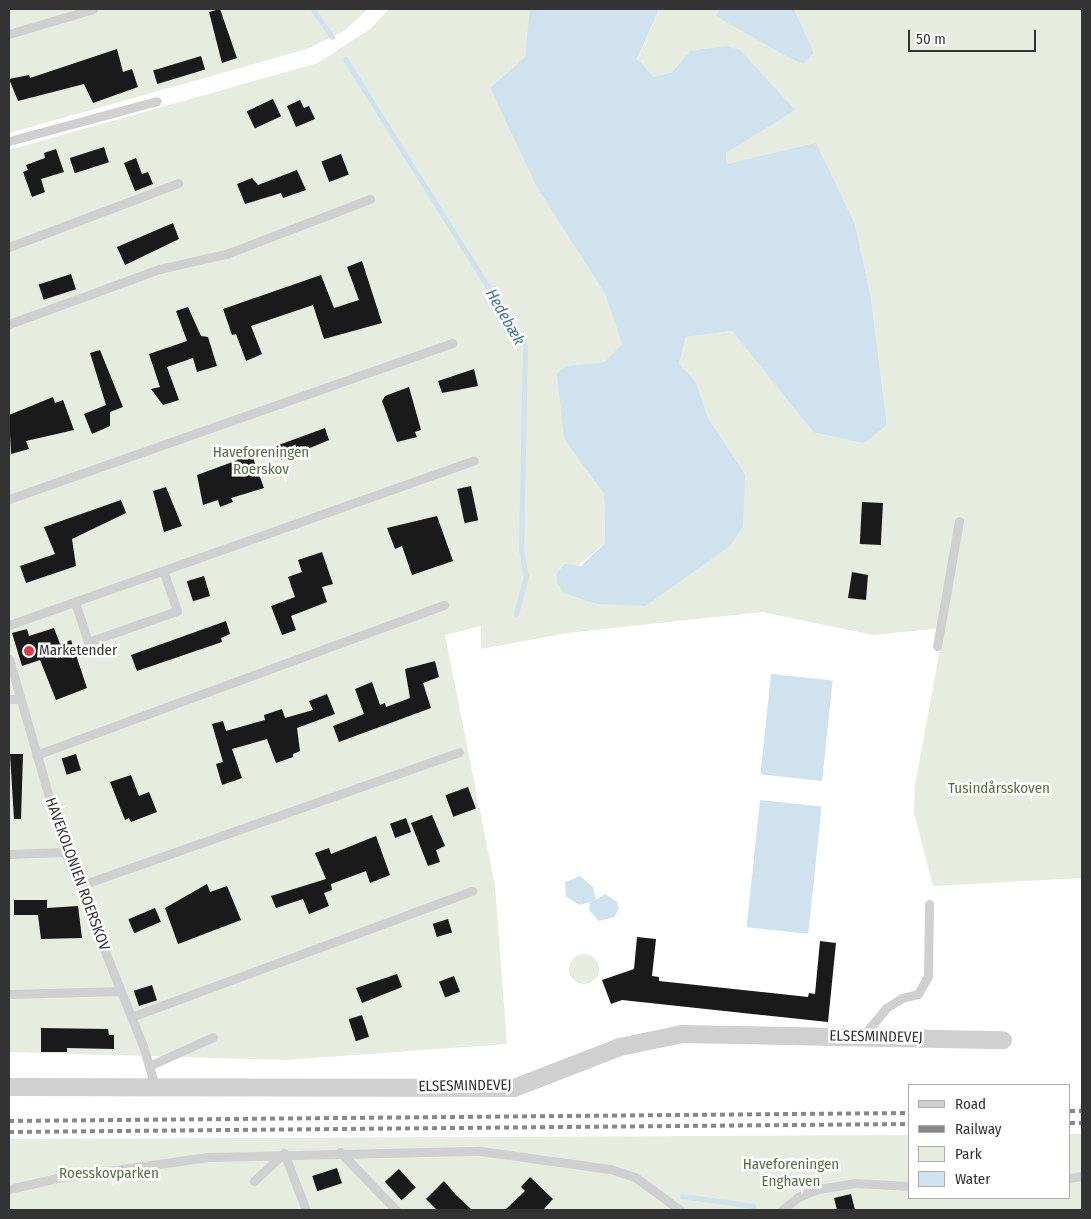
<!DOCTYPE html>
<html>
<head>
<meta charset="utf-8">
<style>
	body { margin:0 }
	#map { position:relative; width:1091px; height:1219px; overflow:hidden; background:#fff; font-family:"Fira Sans Condensed",sans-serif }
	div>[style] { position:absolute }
	.green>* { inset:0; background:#e6ecdf }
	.round { border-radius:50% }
	.water>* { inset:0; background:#cfe2ee; transform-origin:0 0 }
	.stream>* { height:5px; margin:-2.5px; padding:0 2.5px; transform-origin:2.5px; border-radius:2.5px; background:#cfe2ee }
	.building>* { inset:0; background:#1a1a1a; transform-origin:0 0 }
	.service>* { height:9px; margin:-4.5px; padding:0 4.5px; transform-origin:4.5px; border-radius:4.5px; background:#d0d0d0 }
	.minor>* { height:18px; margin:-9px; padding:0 9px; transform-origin:9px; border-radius:9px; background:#d0d0d0 }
	.rail>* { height:4px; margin-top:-2px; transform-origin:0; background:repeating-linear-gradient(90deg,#888 0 5px,transparent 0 9px) }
	.dots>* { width:14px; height:14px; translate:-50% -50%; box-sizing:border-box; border:2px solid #fff; border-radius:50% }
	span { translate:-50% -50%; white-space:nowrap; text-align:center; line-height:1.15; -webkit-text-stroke:5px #fff; paint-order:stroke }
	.park-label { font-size:15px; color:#56703f }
	.poi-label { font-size:15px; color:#333 }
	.left { translate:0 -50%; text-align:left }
	.street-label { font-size:15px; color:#333 }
	.water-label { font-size:16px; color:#3f7597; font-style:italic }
	.frame { position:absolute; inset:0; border:10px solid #333; pointer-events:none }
	.legend { position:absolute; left:908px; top:1084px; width:162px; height:115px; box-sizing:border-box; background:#fff; border:1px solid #adadad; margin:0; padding:6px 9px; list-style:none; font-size:15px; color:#333 }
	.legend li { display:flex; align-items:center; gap:10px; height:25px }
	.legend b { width:25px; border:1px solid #adadad }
	.scale { position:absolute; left:908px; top:30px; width:128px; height:22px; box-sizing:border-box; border:2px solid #333; border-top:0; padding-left:6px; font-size:15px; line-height:18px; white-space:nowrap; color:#333; -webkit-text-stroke:4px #fff; paint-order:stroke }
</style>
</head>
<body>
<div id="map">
	<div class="green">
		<i style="clip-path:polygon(9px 9px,368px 9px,344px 31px,307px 49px,9px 133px)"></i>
		<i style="clip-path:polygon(389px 9px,531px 9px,525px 57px,490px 88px,536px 186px,605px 294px,622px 344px,604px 362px,566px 366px,564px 439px,604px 494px,605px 543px,557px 583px,745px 474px,708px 418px,696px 382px,679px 364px,686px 337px,732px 331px,813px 432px,887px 425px,871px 298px,855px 224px,816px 144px,727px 164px,726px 153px,751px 135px,690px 51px,672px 72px,654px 77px,637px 60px,659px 9px,720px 9px,717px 16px,803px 64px,814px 53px,794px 9px,1082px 9px,1082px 878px,933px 886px,914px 813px,915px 785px,944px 628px,873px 635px,762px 612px,567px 633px,481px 649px,481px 626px,445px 635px,495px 886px,507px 1044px,285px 1060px,9px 1052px,9px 150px,318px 63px,370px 29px)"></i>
		<i class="round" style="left:569px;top:954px;width:30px;height:30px"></i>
		<i style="clip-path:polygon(1070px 1134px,1082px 1134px,1082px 1210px,9px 1210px,9px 1139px,910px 1135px,910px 1198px,1070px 1198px)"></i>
	</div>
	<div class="water">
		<i style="clip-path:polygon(530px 9px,659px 9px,637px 59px,654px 77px,672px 72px,690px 51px,726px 46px,740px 50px,795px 110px,726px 153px,727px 164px,816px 143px,855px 224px,871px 298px,887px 425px,864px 443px,813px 432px,732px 331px,686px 337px,679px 364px,696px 382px,708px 418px,745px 474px,743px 526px,730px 546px,645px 606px,597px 604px,564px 593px,557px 583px,557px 573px,565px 564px,581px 566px,605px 543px,604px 494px,564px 439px,557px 374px,566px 366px,604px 362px,622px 344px,605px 294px,536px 186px,490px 88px,525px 57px)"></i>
		<i style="clip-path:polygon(720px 9px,794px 9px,814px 53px,803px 64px,786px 56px,716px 16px)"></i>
		<i style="left:771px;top:674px;width:62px;height:101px;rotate:6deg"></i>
		<i style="left:760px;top:800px;width:62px;height:128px;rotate:6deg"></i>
		<i style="clip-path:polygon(580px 876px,593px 887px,596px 900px,605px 894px,617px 902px,619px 909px,614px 917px,599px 921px,589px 910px,590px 902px,580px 905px,566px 897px,565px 882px)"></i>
	</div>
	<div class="stream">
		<i style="left:313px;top:9px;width:34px;rotate:56deg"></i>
		<i style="left:345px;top:59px;width:339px;rotate:57.9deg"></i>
		<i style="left:525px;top:346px;width:203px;rotate:91.1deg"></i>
		<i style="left:521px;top:549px;width:27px;rotate:80deg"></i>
		<i style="left:526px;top:576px;width:39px;rotate:105deg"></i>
		<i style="left:682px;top:1196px;width:72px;rotate:8deg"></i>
	</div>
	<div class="building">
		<i style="clip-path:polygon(220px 9px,237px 58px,222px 63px,209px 12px)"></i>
		<i style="clip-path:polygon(117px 49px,123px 72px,132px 69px,138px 87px,93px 103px,84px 84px,18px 101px,9px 79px,29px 75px,30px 78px)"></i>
		<i style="left:201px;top:56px;width:14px;height:50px;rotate:73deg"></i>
		<i style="left:273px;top:99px;width:19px;height:29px;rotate:65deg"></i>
		<i style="clip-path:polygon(300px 100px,304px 108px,309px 106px,315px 119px,296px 127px,287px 106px)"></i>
		<i style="left:104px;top:147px;width:16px;height:36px;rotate:72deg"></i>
		<i style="clip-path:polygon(56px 149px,64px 172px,41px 179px,45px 192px,32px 197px,23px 172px,28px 170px,26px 165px,45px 158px,44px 153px)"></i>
		<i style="left:341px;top:154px;width:22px;height:21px;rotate:69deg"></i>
		<i style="clip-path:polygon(136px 158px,142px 174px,148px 172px,153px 184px,135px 191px,124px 163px)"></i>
		<i style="clip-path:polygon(297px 170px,306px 190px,283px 198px,281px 193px,245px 204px,237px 184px,252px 178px,258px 185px)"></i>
		<i style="clip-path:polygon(173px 223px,179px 239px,125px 265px,117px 247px)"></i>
		<i style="clip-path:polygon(362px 261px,382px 323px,324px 339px,313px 305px,251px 326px,262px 354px,246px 361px,236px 334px,232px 335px,223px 309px,321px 275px,334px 308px,359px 300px,347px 267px)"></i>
		<i style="left:71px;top:274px;width:16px;height:34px;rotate:72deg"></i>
		<i style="clip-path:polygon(188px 307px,201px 336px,208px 337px,217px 366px,197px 372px,193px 358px,167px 367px,179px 400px,163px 405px,151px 389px,160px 387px,149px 354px,187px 341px,176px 311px)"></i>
		<i style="clip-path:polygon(100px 350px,123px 407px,110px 412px,110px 426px,92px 434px,84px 414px,106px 405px,90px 353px)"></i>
		<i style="clip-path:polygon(474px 369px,478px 386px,442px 393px,438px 381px)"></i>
		<i style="clip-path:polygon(409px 387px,421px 430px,415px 432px,417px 437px,397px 442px,382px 401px,385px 396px)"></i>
		<i style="clip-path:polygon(53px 397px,55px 403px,63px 400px,74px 430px,26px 441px,29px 449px,11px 454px,9px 415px)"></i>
		<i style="clip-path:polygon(325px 428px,329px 440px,281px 460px,276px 446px)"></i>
		<i style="clip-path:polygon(249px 447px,264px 488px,231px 498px,233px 502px,220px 507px,218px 500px,203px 505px,197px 475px,238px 460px,235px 453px)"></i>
		<i style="left:471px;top:486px;width:35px;height:14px;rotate:78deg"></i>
		<i style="clip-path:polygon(166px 487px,182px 526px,164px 532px,153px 491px)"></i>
		<i style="clip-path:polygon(121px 500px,126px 513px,72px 539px,76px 566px,26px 583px,20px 566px,55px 554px,44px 527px)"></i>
		<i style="left:862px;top:502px;width:21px;height:42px;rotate:3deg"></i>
		<i style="clip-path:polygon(437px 516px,453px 561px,412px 575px,402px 546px,395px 549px,387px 528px)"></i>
		<i style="clip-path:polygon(322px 552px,333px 584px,322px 587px,327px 602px,291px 616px,296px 630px,282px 635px,271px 606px,295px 597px,288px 577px,302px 572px,298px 560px)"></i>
		<i style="clip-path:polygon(852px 572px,868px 575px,866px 600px,848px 598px)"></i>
		<i style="left:204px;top:576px;width:21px;height:18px;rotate:73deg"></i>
		<i style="clip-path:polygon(226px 621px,230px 634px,221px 638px,222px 642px,137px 671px,131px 655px)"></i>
		<i style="clip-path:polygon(54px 628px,60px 644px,71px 640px,87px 688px,56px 700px,40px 660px,22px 666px,12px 633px,27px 629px,29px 636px)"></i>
		<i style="clip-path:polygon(435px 661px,439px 677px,423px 683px,431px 708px,339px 742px,333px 726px,364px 714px,355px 689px,372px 682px,380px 705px,385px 703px,386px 707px,410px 698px,405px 669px)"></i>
		<i style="clip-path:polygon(327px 694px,335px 714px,297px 728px,300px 751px,293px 754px,293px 757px,276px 763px,267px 739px,232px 749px,242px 778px,222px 785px,216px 764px,223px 762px,212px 724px,223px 721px,226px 731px,265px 720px,264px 715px,282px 709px,285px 718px,313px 710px,309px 701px)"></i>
		<i style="clip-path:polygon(10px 754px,23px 754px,21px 819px,14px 819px)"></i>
		<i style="left:76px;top:754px;width:17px;height:15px;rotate:73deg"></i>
		<i style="clip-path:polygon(131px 775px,139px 796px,149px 792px,157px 812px,131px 822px,129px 818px,125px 820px,110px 782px)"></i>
		<i style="left:468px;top:787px;width:23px;height:24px;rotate:70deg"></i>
		<i style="clip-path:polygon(432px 815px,445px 846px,436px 850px,440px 862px,428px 866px,411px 823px)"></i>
		<i style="left:406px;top:818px;width:15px;height:17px;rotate:70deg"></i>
		<i style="clip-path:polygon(376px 836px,390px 875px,370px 883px,366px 871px,331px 884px,332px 890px,324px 893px,329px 906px,309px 914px,303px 899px,276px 908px,271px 896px,326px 879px,315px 853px,329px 848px,331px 854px)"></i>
		<i style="clip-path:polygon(207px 884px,210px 892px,227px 886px,241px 920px,178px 944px,165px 908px)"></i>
		<i style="clip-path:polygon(14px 900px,47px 900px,47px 908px,78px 906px,82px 938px,41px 939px,38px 915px,14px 915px)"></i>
		<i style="left:155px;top:908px;width:15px;height:29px;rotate:67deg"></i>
		<i style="left:448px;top:919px;width:14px;height:16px;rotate:73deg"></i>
		<i style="clip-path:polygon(637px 937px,656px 939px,652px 976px,659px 977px,659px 981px,808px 997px,809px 993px,815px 994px,820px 941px,836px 943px,828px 1022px,622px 1000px,611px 1004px,602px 980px,634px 969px)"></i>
		<i style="clip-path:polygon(397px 974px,402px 987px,362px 1003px,356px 988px)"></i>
		<i style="left:454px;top:976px;width:17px;height:16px;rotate:69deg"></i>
		<i style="left:152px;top:985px;width:16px;height:19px;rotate:72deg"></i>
		<i style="left:362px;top:1015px;width:23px;height:14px;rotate:72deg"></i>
		<i style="clip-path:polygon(41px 1028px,108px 1029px,109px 1035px,114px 1035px,114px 1049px,67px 1048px,67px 1052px,41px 1052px)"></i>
		<i style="left:337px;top:1168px;width:16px;height:26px;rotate:72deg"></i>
		<i style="left:399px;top:1169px;width:25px;height:19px;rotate:48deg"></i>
		<i style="clip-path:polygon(530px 1177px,553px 1199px,543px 1210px,505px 1210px,525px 1191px,521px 1187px)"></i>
		<i style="clip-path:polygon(444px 1181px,456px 1195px,472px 1210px,437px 1210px,426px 1199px)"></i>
		<i style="clip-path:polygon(851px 1194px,855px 1210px,837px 1210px,834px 1198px)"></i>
	</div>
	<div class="service">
		<i style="left:9px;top:34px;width:88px;rotate:-16.6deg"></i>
		<i style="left:9px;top:141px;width:153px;rotate:-15.1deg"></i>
		<i style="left:9px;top:247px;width:181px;rotate:-20.7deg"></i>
		<i style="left:9px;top:324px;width:160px;rotate:-20.1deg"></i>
		<i style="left:159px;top:269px;width:69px;rotate:-12.6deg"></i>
		<i style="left:226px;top:254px;width:154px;rotate:-20.9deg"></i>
		<i style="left:9px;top:499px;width:470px;rotate:-19.4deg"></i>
		<i style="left:75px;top:602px;width:42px;rotate:72deg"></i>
		<i style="left:88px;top:642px;width:94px;rotate:-19.2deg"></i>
		<i style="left:177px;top:611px;width:40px;rotate:-108.9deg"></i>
		<i style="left:9px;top:625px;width:493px;rotate:-19.5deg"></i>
		<i style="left:937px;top:646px;width:127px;rotate:-80deg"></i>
		<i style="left:9px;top:659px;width:201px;rotate:73.8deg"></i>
		<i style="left:65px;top:852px;width:209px;rotate:68.1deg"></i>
		<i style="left:143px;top:1046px;width:42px;rotate:73.3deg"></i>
		<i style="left:9px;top:699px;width:11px"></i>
		<i style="left:36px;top:755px;width:435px;rotate:-20.2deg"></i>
		<i style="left:9px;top:854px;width:56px;rotate:-2deg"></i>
		<i style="left:79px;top:886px;width:403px;rotate:-19.4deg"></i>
		<i style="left:9px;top:994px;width:112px;rotate:-1.5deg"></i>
		<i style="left:131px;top:1017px;width:364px;rotate:-20.3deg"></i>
		<i style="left:862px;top:1037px;width:38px;rotate:-50deg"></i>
		<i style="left:886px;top:1008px;width:19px;rotate:-32deg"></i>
		<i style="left:902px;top:998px;width:16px;rotate:-14deg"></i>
		<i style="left:918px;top:994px;width:21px;rotate:-61deg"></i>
		<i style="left:928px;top:976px;width:72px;rotate:-89.2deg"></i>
		<i style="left:149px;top:1066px;width:70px;rotate:-24.4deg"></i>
		<i style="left:340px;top:1152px;width:81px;rotate:46deg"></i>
		<i style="left:1070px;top:1178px;width:12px;rotate:-9deg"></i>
		<i style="left:254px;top:1181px;width:41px;rotate:-43deg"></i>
		<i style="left:284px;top:1153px;width:61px;rotate:68.9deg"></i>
		<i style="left:9px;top:1189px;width:49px;rotate:-12.9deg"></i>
		<i style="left:57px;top:1178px;width:153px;rotate:-7.9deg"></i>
		<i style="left:209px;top:1157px;width:271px;rotate:-1.3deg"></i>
		<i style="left:480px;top:1151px;width:131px;rotate:7.9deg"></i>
		<i style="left:610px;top:1169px;width:26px;rotate:18deg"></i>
		<i style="left:635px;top:1177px;width:56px;rotate:36.3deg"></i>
		<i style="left:782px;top:1210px;width:21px;rotate:-39deg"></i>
		<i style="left:798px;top:1197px;width:22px;rotate:-22deg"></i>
		<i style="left:818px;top:1189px;width:36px;rotate:-9deg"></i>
		<i style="left:854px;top:1183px;width:56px;rotate:3.1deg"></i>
	</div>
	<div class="minor">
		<i style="left:9px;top:1087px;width:505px;rotate:0.11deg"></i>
		<i style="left:514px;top:1088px;width:114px;rotate:-21.1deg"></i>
		<i style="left:620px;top:1047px;width:63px;rotate:-11.8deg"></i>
		<i style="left:682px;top:1034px;width:321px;rotate:1.1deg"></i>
	</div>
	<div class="rail">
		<i style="left:1070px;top:1111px;width:12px"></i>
		<i style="left:9px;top:1121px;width:901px;rotate:-0.51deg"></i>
		<i style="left:1070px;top:1123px;width:12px"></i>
		<i style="left:9px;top:1132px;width:901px;rotate:-0.51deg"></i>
	</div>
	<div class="dots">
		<i style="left:29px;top:651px;background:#e63946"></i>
	</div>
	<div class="park-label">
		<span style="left:261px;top:461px">Haveforeningen<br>Roerskov</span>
		<span style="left:999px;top:789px">Tusindårsskoven</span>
		<span style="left:791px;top:1173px">Haveforeningen<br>Enghaven</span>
		<span style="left:109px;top:1174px">Roesskovparken</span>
	</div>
	<div class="poi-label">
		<span class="left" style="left:39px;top:651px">Marketender</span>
	</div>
	<div class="street-label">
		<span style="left:77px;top:874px;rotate:70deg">HAVEKOLONIEN ROERSKOV</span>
		<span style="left:876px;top:1037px;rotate:1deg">ELSESMINDEVEJ</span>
		<span style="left:465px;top:1086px;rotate:-1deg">ELSESMINDEVEJ</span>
	</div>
	<div class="water-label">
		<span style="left:505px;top:317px;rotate:60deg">Hedebæk</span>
	</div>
	<div class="frame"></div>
	<ul class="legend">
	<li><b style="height:6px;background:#d0d0d0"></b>Road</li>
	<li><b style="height:6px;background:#888"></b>Railway</li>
	<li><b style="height:14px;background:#e6ecdf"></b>Park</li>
	<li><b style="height:14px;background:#cfe2ee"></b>Water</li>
	</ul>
	<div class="scale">50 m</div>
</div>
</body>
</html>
